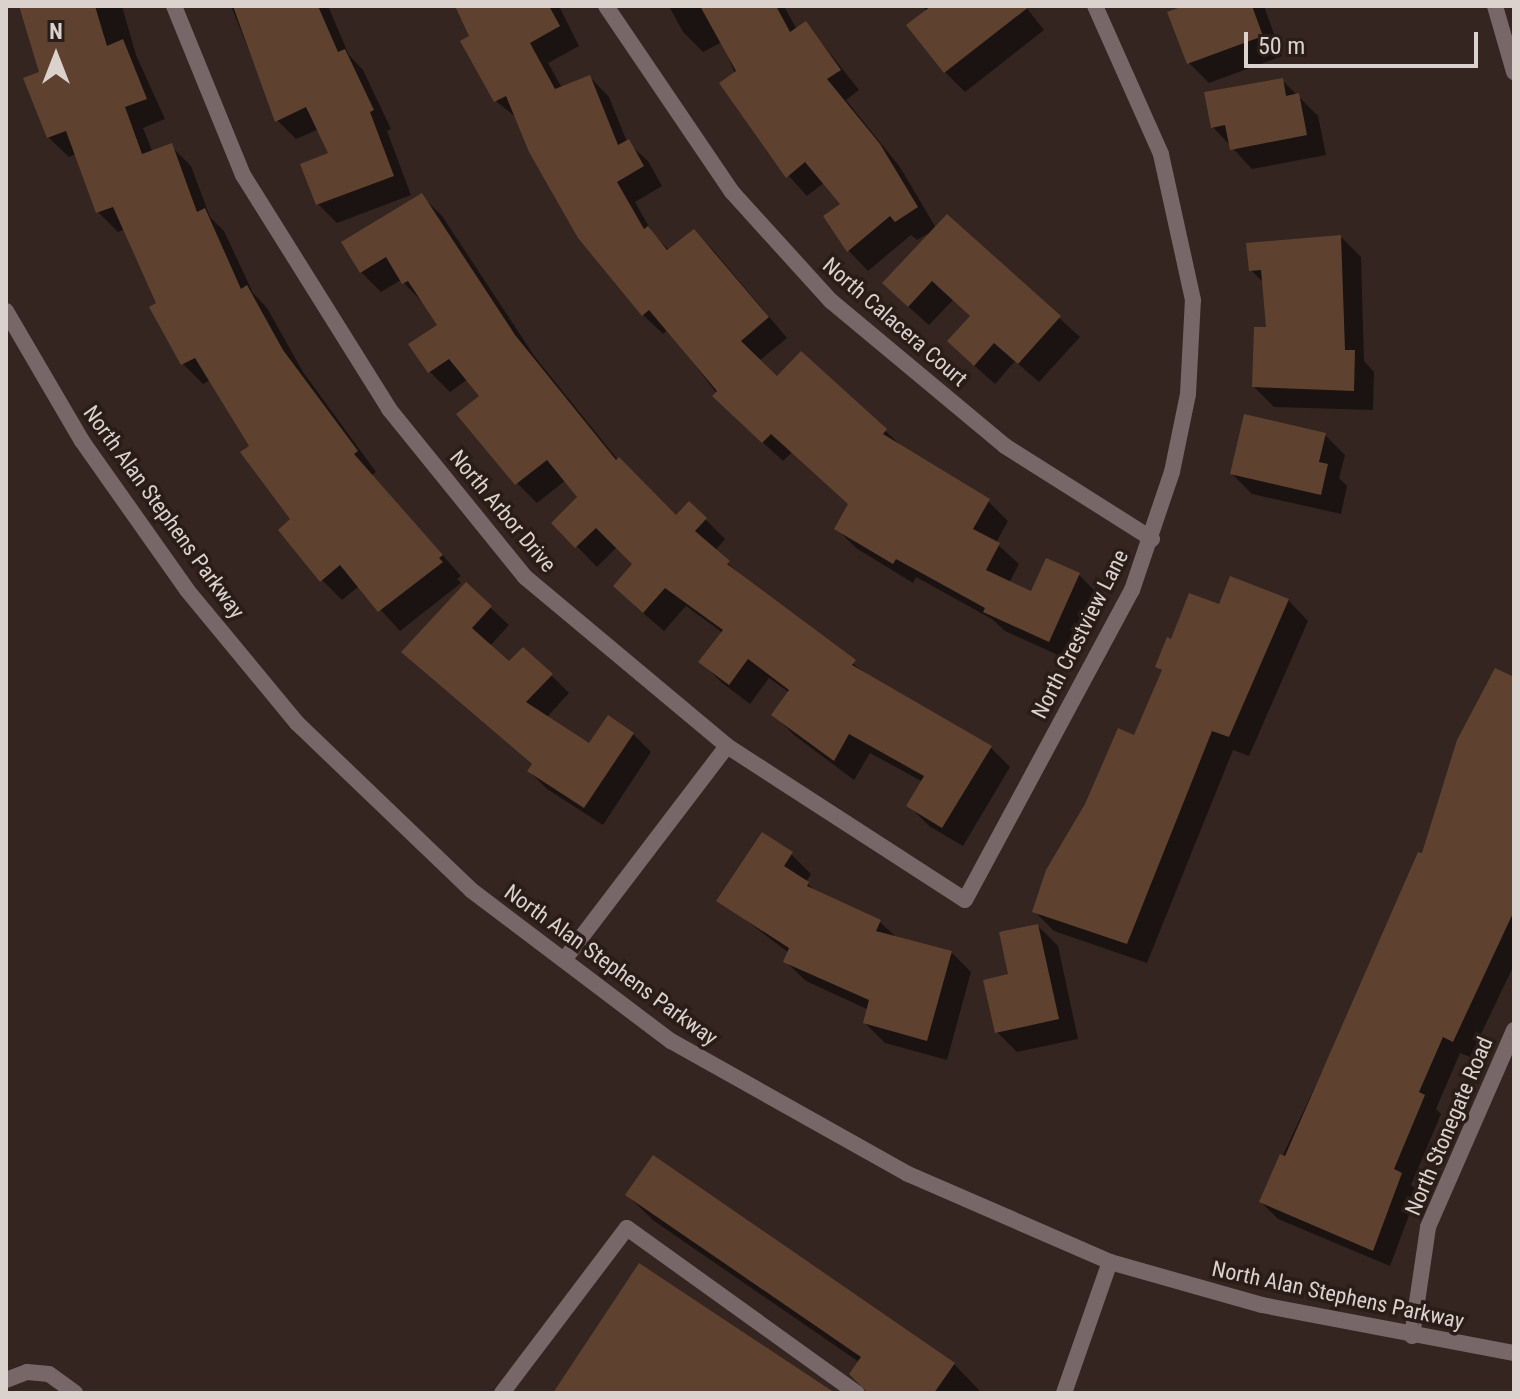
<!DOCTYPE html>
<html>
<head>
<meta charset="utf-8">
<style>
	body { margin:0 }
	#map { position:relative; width:1520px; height:1399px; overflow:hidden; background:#342520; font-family:"Roboto Condensed",sans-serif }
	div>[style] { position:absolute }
	.shadow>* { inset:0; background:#0007 }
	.building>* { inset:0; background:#5e422f }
	.service>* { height:16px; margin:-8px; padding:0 8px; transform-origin:8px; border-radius:8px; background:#786768 }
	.minor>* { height:16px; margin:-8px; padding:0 8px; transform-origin:8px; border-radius:8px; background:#786768 }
	.tertiary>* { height:16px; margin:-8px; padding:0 8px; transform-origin:8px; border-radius:8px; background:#786768 }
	span { translate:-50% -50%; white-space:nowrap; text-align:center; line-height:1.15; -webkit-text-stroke:7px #2a1c16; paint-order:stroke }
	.street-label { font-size:22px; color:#dbd1cd }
	.frame { position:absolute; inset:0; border:8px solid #dbd1cd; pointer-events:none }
	.north { position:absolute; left:16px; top:16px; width:80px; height:80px; -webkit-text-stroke:6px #2a1c16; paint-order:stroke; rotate:0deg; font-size:22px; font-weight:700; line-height:32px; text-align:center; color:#dbd1cd }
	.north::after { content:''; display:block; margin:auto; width:28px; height:36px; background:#dbd1cd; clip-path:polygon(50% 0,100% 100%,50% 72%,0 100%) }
	.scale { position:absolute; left:1244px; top:32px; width:234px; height:36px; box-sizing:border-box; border:4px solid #dbd1cd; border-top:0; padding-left:10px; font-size:24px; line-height:28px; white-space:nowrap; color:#dbd1cd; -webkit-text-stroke:6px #2a1c16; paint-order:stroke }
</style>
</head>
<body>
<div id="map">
	<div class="shadow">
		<i style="clip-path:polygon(21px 6px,122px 6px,136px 55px,165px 119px,143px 128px,153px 153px,171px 146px,191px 166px,210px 217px,224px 231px,253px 293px,267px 308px,303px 372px,376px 472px,372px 475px,461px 576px,457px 579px,461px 583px,400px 631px,359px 586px,342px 600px,322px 580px,293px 520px,210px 380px,203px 384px,183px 364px,125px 229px,118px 232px,98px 212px,77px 154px,69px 157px,48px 137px,42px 73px)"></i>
		<i style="clip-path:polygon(231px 6px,328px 6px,349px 55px,363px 70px,391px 129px,387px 131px,411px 195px,337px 223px,318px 204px,331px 154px,319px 129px,296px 139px,277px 120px)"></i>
		<i style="clip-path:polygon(457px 6px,559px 6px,579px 46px,548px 63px,562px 88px,590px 77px,609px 97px,627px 142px,648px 161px,662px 186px,635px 202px,653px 234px,670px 251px,694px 231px,714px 251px,787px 338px,759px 361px,777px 378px,801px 353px,907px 451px,988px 501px,1008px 521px,996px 543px,1019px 564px,1009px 583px,1032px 594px,1079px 575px,1099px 595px,1069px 660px,1005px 631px,992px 619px,916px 577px,913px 583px,856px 548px,836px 528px,850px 505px,792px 452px,783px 461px,734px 416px,668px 330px,663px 334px,643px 315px,518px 119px,496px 101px)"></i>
		<i style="clip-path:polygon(669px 6px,784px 6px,797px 30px,806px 23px,859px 90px,846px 100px,900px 167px,936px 228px,947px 216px,1080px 337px,1039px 382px,1015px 361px,995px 384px,969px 361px,971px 317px,953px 300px,929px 325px,904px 303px,931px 232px,917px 240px,911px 235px,868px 271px,849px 251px,843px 205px,825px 182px,807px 196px,767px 152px,722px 42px,703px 52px,683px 32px)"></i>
		<i style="clip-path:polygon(924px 6px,1025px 6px,1044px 30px,965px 92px,945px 72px)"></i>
		<i style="clip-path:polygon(1181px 6px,1264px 6px,1282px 56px,1209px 83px,1189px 63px)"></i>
		<i style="clip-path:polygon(1282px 80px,1318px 116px,1326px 155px,1252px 169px,1213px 127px)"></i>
		<i style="clip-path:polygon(422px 196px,442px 216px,535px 357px,618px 460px,677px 518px,705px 519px,725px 539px,715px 551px,749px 583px,874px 680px,990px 747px,1010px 767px,963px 846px,929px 826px,909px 806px,923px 782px,870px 753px,854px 780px,794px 735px,774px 715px,790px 693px,769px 678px,750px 704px,721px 682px,701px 662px,723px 633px,686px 606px,664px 631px,635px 606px,635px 564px,617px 547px,597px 567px,554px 523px,580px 498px,566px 480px,537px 503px,517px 483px,482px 396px,468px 379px,450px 392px,430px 372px,440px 326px,423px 303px,401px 280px,381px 292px,361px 272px)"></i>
		<i style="clip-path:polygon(1341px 237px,1361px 257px,1364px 361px,1374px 372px,1373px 410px,1274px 407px,1254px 387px,1268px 329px,1264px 283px,1251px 270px)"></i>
		<i style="clip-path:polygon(1325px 435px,1345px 455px,1339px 478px,1347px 486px,1341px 514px,1252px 494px,1232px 474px)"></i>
		<i style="clip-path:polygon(466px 585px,509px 625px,490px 646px,509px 664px,551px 675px,569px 693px,546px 718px,589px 746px,633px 734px,651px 752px,603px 825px,547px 789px,529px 771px,533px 765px,422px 670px)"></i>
		<i style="clip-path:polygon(1288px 600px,1308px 621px,1249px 756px,1233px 750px,1147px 963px,1054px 931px,1034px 911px,1135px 737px,1163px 672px,1158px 666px,1172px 641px,1220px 607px)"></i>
		<i style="clip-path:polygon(1514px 679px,1514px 965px,1470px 1057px,1460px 1053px,1436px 1109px,1441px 1114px,1411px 1185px,1418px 1191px,1390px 1266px,1278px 1219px,1261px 1202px,1423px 856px,1479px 697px,1484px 699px)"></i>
		<i style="clip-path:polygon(791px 854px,811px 874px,806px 882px,817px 893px,880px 922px,897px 938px,951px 952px,971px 972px,947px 1060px,885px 1043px,865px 1023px,869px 1010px,806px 981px,785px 961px,789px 953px,719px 900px)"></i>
		<i style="clip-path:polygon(1038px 926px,1058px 946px,1078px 1039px,1017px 1052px,997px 1032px,1010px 976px)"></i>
		<i style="clip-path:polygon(627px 1195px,954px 1364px,980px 1391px,904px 1393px,654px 1221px)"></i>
	</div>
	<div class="building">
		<i style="clip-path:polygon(19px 6px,95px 6px,107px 46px,123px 39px,147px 99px,125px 107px,142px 154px,172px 143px,197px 212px,205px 208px,241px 289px,247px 285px,283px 350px,358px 451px,354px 454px,443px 555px,439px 558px,443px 562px,378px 612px,340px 565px,320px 582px,278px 530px,290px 519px,240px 452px,249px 446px,195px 358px,181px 365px,149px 307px,156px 303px,113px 207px,96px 213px,66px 131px,47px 138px,23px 78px,39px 72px)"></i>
		<i style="clip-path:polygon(233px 6px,318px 6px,338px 52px,345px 49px,374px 110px,370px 112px,394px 176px,316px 205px,300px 164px,328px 153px,306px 107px,275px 122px)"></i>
		<i style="clip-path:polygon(455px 6px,549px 6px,560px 26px,530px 43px,555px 89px,590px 75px,618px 145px,629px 139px,644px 166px,617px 182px,644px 229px,648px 226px,667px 250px,694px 229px,769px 317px,741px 341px,777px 376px,801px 351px,887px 429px,883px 434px,990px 499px,973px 529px,1000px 543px,986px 570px,1031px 591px,1046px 558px,1080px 573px,1049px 642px,983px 612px,985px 608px,896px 559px,893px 564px,834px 529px,848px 504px,771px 434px,762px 443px,712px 396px,717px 391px,649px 310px,642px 316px,578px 238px,529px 152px,506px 96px,494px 102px,460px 41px,469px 36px)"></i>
		<i style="clip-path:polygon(700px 6px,776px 6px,790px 32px,806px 21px,841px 70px,827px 79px,880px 144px,918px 207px,895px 222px,890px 216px,847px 252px,823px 216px,840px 204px,805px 162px,786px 178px,719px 83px,736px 71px)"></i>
		<i style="clip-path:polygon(931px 6px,1030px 6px,944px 73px,906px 25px)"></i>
		<i style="clip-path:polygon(1183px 6px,1252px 6px,1263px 36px,1187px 64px,1167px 12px)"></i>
		<i style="clip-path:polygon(1283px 78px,1286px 96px,1299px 93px,1307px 135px,1230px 150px,1225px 125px,1211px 128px,1204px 92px)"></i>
		<i style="clip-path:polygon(422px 193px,515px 335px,616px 460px,619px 457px,676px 515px,689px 501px,707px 518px,695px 531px,730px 561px,727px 564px,856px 660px,852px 665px,992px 746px,942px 828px,906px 806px,924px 776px,849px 734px,834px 761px,771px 715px,789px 690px,748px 659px,729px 685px,698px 662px,723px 630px,665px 588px,643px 613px,613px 586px,632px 564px,596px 528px,575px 548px,551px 523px,577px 497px,547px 460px,515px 485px,456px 414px,479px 396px,449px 359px,428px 373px,408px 344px,437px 325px,408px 281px,402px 284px,386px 257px,360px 273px,341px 242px)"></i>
		<i style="clip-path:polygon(947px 214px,1061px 316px,1018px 364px,994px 343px,974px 366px,947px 341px,970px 316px,932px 281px,908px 307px,882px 283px)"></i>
		<i style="clip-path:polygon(1341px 235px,1345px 350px,1355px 350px,1354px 391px,1252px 387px,1254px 327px,1266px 327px,1261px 270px,1249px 271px,1246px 243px)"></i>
		<i style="clip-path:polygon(1244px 414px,1326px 433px,1319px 462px,1328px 464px,1321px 495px,1230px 474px)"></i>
		<i style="clip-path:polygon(1230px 576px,1289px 599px,1229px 737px,1212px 731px,1127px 944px,1032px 912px,1046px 870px,1085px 804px,1118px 728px,1134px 735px,1162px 670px,1155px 667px,1167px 637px,1171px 639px,1189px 593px,1219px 604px)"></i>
		<i style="clip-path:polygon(466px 582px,492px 606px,472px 628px,509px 661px,523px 647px,553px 674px,526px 702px,589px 743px,608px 715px,634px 733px,584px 808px,527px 771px,532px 764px,401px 652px)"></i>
		<i style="clip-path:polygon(1495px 668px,1514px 677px,1514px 911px,1453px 1042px,1443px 1037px,1419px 1092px,1425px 1095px,1394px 1169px,1402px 1173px,1373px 1251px,1259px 1202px,1280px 1154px,1285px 1156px,1418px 852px,1422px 853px,1457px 740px)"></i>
		<i style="clip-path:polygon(762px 832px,793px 852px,784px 866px,809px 882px,807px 886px,881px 920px,876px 931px,952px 951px,927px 1041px,863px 1023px,869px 1000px,783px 962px,789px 948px,716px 901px)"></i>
		<i style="clip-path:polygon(1038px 924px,1059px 1019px,995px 1033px,983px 980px,1008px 974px,999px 932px)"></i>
		<i style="clip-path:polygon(653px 1155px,955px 1363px,934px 1393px,868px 1393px,849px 1374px,861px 1357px,625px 1195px)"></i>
		<i style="clip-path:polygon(639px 1263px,835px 1393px,553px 1393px)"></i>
	</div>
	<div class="service">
		<i style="left:6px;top:1380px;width:22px;rotate:-21deg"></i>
		<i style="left:27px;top:1372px;width:22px;rotate:5deg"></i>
		<i style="left:49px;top:1374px;width:32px;rotate:36deg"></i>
		<i style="left:502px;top:1393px;width:207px;rotate:-52.9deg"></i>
		<i style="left:627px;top:1228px;width:283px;rotate:35.7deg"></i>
	</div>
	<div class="minor">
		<i style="left:174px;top:6px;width:183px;rotate:67.8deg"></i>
		<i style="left:243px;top:175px;width:276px;rotate:58deg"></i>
		<i style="left:389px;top:409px;width:216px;rotate:51deg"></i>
		<i style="left:525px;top:577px;width:263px;rotate:39.9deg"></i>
		<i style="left:727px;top:746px;width:283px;rotate:32.9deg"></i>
		<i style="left:965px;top:900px;width:352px;rotate:-61.7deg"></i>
		<i style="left:1132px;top:590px;width:125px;rotate:-71.3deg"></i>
		<i style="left:1172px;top:472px;width:80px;rotate:-78.4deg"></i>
		<i style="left:1188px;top:394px;width:94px;rotate:-87deg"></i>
		<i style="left:1193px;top:300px;width:149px;rotate:-102.4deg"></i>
		<i style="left:1161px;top:154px;width:162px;rotate:-114deg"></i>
		<i style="left:606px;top:6px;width:225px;rotate:55.9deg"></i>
		<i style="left:732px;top:192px;width:147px;rotate:47.8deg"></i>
		<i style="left:831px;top:301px;width:226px;rotate:39.8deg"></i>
		<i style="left:1005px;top:446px;width:174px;rotate:32.3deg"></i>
		<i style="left:1495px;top:6px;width:69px;rotate:73.9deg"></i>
		<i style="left:564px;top:960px;width:269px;rotate:-52.7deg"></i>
		<i style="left:1412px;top:1336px;width:110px;rotate:-81.6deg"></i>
		<i style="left:1428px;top:1227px;width:215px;rotate:-66.4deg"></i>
	</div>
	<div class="tertiary">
		<i style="left:6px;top:311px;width:151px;rotate:59.7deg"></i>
		<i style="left:82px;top:441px;width:182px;rotate:54.8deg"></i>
		<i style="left:187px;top:590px;width:173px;rotate:50.4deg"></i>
		<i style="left:297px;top:723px;width:241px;rotate:43.8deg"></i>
		<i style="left:471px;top:890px;width:251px;rotate:37.1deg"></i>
		<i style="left:671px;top:1041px;width:272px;rotate:29.3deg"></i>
		<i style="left:908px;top:1174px;width:220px;rotate:23.5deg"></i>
		<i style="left:1110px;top:1262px;width:158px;rotate:15.8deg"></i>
		<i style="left:1262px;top:1305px;width:257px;rotate:10.8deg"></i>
		<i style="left:1064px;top:1393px;width:139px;rotate:-70.7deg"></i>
	</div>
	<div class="street-label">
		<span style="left:895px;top:322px;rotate:41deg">North Calacera Court</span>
		<span style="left:503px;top:511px;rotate:50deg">North Arbor Drive</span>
		<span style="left:164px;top:512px;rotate:54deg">North Alan Stephens Parkway</span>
		<span style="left:1080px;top:634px;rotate:-63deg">North Crestview Lane</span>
		<span style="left:611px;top:965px;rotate:36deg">North Alan Stephens Parkway</span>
		<span style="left:1449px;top:1126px;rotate:-67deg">North Stonegate Road</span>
		<span style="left:1338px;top:1295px;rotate:12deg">North Alan Stephens Parkway</span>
	</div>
	<div class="frame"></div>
	<div class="north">N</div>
	<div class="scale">50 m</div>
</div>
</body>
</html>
